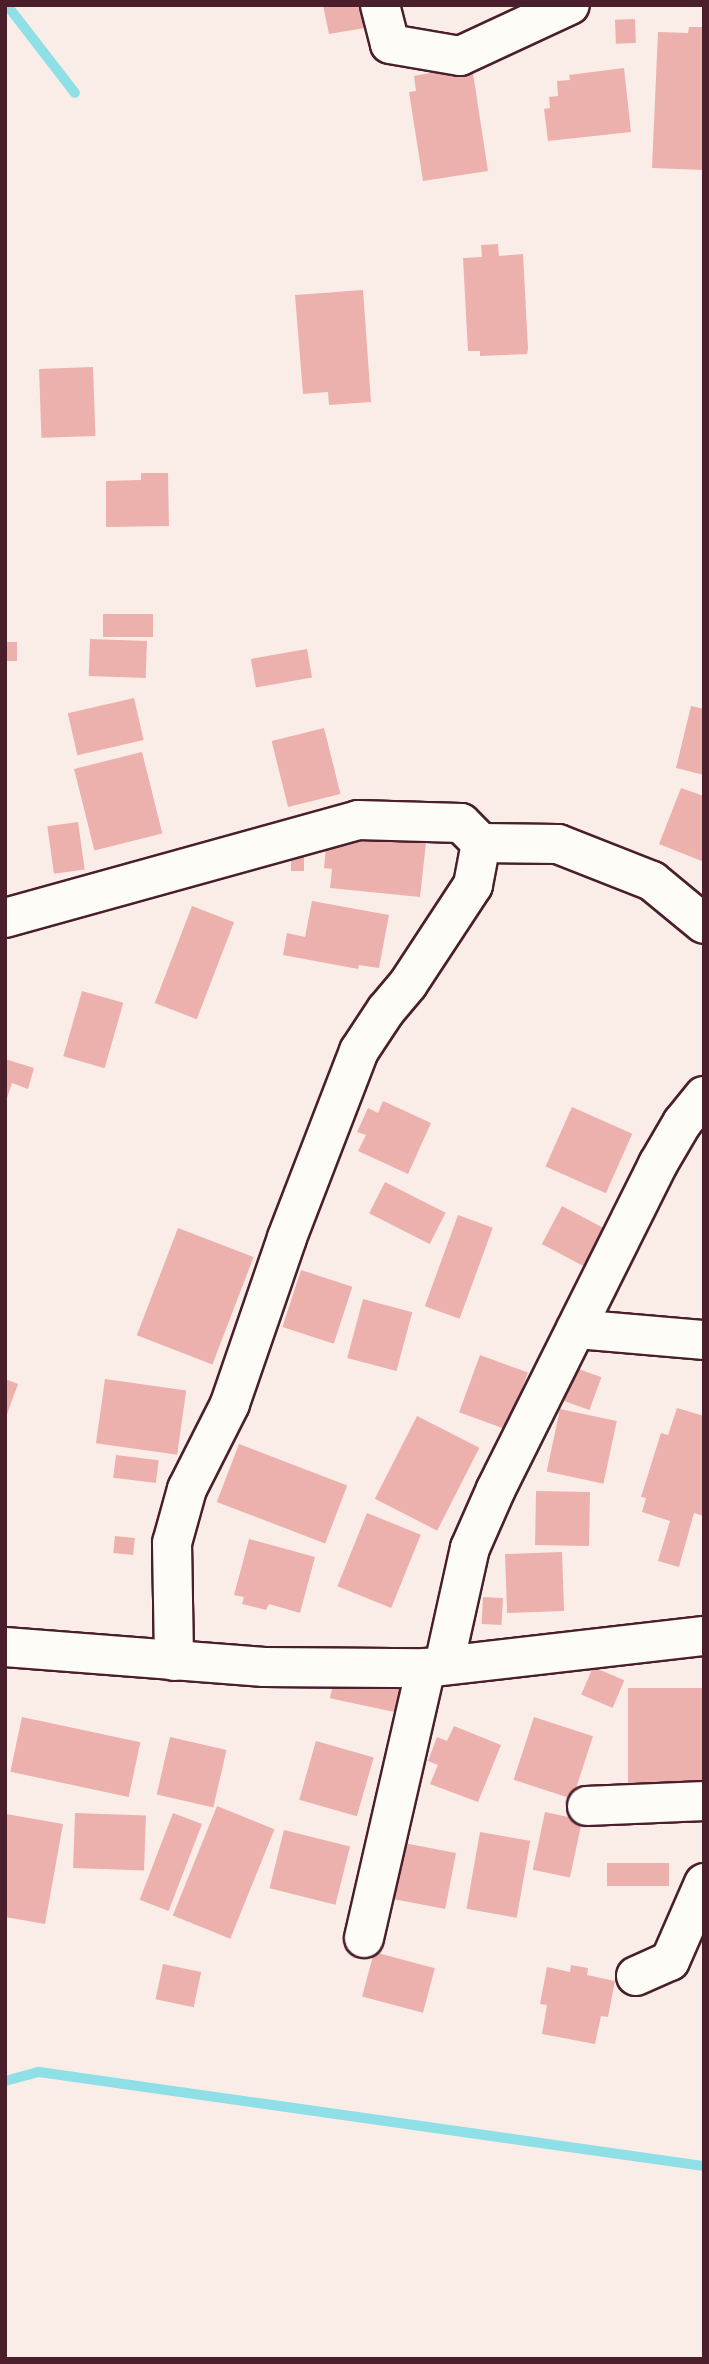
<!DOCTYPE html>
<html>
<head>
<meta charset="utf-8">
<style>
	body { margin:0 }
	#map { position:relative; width:709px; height:2364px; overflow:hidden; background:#faede8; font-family:"Architects Daughter",sans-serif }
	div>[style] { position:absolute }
	.stream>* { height:10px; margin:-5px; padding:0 5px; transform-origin:5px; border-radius:5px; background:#8edfe6 }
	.building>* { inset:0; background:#ecb1ac; transform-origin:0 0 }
	.roads { filter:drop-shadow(2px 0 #4a1f2b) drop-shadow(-2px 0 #4a1f2b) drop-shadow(0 2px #4a1f2b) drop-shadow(0 -2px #4a1f2b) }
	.street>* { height:38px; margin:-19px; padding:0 19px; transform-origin:19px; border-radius:19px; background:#fdfcf7 }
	span { translate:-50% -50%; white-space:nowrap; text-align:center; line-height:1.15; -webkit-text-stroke:6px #fdfcf7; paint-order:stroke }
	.frame { position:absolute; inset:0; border:7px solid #4a1f2b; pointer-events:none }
</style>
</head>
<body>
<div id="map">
	<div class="stream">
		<i style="left:7px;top:5px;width:111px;rotate:52.3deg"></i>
		<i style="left:5px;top:2081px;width:35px;rotate:-15deg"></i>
		<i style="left:39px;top:2072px;width:672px;rotate:8.05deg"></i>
	</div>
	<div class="building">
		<i style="clip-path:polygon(323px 5px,373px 5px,377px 26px,329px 34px)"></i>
		<i style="left:635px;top:19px;width:24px;height:20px;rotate:88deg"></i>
		<i style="clip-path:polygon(689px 27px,704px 27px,704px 170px,652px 168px,658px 32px,688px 33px)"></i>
		<i style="clip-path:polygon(471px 60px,488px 171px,423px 181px,409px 92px,416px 91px,414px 76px,435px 72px,435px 66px)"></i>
		<i style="clip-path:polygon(624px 68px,631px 132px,548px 141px,544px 109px,550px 108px,549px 97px,558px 96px,557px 81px,570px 80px,569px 75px)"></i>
		<i style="clip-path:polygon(498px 244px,499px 256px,523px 254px,528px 349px,527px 354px,480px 356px,480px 351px,468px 351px,463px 258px,482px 257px,481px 245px)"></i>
		<i style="clip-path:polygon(363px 290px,371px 402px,329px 405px,328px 392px,303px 394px,295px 295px)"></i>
		<i style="left:93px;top:367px;width:69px;height:54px;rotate:88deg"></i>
		<i style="clip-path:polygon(141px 473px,168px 473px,169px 526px,106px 527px,106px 481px,141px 480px)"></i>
		<i style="left:103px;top:614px;width:50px;height:23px"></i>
		<i style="left:90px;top:639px;width:57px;height:37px;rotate:2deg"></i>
		<i style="left:5px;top:642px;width:12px;height:19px"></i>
		<i style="left:307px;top:649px;width:29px;height:57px;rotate:80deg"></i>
		<i style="left:134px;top:698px;width:43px;height:68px;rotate:77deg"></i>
		<i style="clip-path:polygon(691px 706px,704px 709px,704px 775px,676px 768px)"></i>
		<i style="left:324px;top:728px;width:68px;height:54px;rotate:76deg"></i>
		<i style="left:142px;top:752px;width:84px;height:70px;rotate:76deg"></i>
		<i style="clip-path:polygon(681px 788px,704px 796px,704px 862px,659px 844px)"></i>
		<i style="left:78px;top:822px;width:48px;height:31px;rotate:82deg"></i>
		<i style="clip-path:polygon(359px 835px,426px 843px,420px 897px,330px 888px,332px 869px,324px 868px,326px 847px)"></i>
		<i style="left:304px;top:853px;width:18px;height:13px;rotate:90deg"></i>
		<i style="clip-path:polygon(312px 901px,389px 915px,379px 968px,359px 965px,358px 969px,283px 955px,287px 933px,305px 937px)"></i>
		<i style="left:192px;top:906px;width:45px;height:104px;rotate:21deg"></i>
		<i style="left:82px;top:991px;width:43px;height:68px;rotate:16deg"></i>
		<i style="clip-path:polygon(5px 1059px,34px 1068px,28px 1089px,12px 1083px,6px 1101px)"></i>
		<i style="clip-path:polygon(383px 1101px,431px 1123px,408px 1174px,358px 1151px,366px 1135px,357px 1132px,368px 1108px,378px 1113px)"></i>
		<i style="left:572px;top:1107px;width:66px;height:65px;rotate:24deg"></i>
		<i style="left:385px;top:1182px;width:68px;height:35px;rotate:27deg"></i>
		<i style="left:562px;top:1206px;width:54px;height:43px;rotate:28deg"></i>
		<i style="left:458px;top:1215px;width:37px;height:97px;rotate:20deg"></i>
		<i style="left:178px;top:1228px;width:81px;height:115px;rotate:21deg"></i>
		<i style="left:301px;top:1270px;width:54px;height:60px;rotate:18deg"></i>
		<i style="left:363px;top:1299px;width:51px;height:61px;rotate:15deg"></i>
		<i style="left:480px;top:1355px;width:51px;height:61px;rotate:20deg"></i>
		<i style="left:576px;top:1368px;width:27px;height:35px;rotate:20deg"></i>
		<i style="clip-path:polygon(5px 1379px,18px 1384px,6px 1417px,5px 1417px)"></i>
		<i style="left:105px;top:1379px;width:82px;height:65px;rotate:8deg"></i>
		<i style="clip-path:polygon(677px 1408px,704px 1416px,704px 1516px,694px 1513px,679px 1567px,658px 1561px,670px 1521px,642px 1512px,646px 1498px,641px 1497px,661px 1433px,668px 1435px)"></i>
		<i style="left:560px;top:1409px;width:58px;height:64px;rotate:12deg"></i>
		<i style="left:417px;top:1416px;width:70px;height:93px;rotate:27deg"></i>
		<i style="left:239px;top:1444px;width:116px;height:62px;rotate:21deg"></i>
		<i style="left:116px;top:1455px;width:43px;height:23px;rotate:7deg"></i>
		<i style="left:536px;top:1491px;width:54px;height:54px;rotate:1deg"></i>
		<i style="left:367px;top:1513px;width:58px;height:79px;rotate:22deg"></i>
		<i style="left:115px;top:1536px;width:20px;height:17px;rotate:6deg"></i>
		<i style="clip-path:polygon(249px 1539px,315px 1557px,300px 1613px,269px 1604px,266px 1610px,242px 1604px,244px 1597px,234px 1595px)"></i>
		<i style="left:562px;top:1552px;width:59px;height:57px;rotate:88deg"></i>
		<i style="left:483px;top:1597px;width:20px;height:27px;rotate:3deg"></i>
		<i style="left:593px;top:1667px;width:34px;height:30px;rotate:23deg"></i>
		<i style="left:336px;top:1670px;width:73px;height:29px;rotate:12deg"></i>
		<i style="left:704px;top:1688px;width:100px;height:76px;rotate:90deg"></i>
		<i style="left:22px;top:1717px;width:121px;height:56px;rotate:12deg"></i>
		<i style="left:534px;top:1717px;width:62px;height:66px;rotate:18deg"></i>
		<i style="clip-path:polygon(454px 1726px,501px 1745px,478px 1802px,430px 1784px,438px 1765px,428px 1761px,437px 1737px,447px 1741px)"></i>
		<i style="left:170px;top:1737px;width:58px;height:59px;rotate:13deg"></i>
		<i style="left:316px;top:1741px;width:60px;height:61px;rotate:16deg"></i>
		<i style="left:217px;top:1806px;width:62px;height:118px;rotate:22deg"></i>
		<i style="left:545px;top:1812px;width:38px;height:59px;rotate:12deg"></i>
		<i style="left:75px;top:1813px;width:71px;height:55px;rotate:2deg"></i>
		<i style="left:173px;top:1813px;width:31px;height:93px;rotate:21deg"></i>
		<i style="clip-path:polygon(6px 1814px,63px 1824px,45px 1924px,5px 1917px)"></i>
		<i style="left:284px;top:1830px;width:68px;height:60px;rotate:14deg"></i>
		<i style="left:480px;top:1832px;width:51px;height:78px;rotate:10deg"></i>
		<i style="left:404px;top:1843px;width:53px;height:57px;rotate:11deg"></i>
		<i style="left:607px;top:1863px;width:62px;height:23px"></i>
		<i style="left:374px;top:1952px;width:63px;height:46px;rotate:15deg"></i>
		<i style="left:163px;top:1964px;width:39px;height:36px;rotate:12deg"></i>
		<i style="clip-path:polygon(571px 1965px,588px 1968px,587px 1975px,615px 1981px,608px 2017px,601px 2016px,595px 2044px,542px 2034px,547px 2005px,540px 2004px,547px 1967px,570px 1972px)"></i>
	</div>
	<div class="roads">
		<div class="street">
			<i style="left:380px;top:5px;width:40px;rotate:75.6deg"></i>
			<i style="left:390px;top:44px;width:71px;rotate:9.7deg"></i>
			<i style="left:460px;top:56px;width:121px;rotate:-24.9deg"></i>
			<i style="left:481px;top:843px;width:77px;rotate:0.7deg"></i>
			<i style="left:558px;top:844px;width:101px;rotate:21.5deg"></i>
			<i style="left:652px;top:881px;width:67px;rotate:39.6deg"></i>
			<i style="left:5px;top:918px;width:366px;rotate:-15.5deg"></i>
			<i style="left:358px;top:820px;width:103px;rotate:1.7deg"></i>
			<i style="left:461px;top:823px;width:28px;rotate:45deg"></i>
			<i style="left:481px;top:843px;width:43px;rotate:100.8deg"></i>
			<i style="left:473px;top:885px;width:118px;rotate:123.3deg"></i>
			<i style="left:408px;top:984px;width:34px;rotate:130deg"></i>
			<i style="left:386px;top:1010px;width:49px;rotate:123.4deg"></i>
			<i style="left:359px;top:1051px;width:200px;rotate:111.1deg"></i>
			<i style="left:287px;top:1238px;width:176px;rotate:109deg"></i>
			<i style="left:230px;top:1404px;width:95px;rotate:116.8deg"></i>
			<i style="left:187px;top:1489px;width:56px;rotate:105.5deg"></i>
			<i style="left:172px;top:1543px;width:118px;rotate:89deg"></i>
			<i style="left:576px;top:1329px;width:128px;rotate:4.9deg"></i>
			<i style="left:5px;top:1647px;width:260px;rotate:4.4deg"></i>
			<i style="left:264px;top:1667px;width:162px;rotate:0.4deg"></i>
			<i style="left:426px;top:1668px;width:280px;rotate:-6.6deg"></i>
			<i style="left:444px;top:1665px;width:120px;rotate:-77.5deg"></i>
			<i style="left:470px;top:1548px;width:64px;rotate:-66.2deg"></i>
			<i style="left:496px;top:1489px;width:363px;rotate:-63.5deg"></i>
			<i style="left:658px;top:1164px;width:48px;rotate:-59.7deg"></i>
			<i style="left:682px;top:1123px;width:35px;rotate:-51deg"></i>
			<i style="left:587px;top:1806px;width:117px;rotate:-2.4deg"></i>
			<i style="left:364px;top:1938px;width:277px;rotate:-77.1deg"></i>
			<i style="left:636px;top:1976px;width:37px;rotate:-24deg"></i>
			<i style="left:670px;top:1961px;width:85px;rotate:-66.4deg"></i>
		</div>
	</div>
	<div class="frame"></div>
</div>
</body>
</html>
